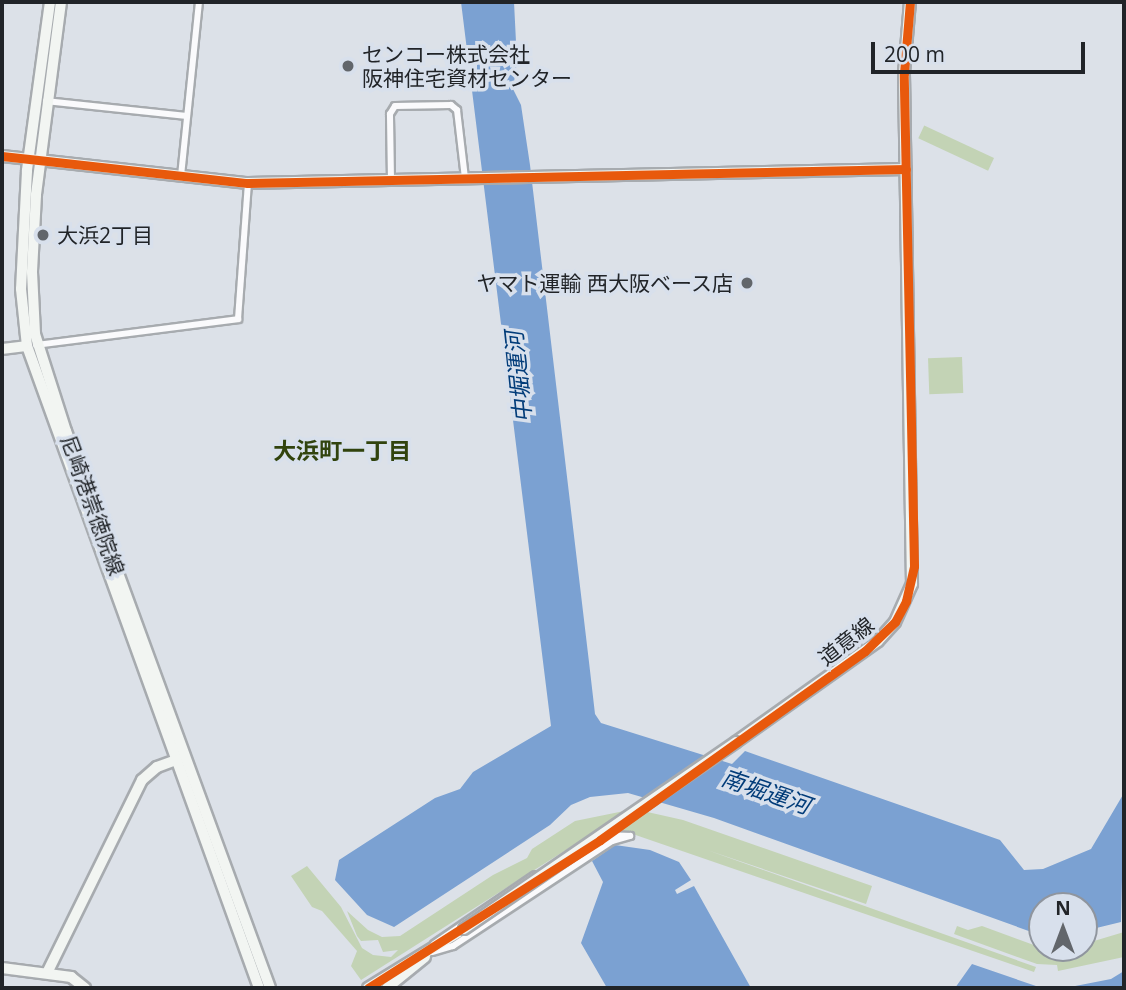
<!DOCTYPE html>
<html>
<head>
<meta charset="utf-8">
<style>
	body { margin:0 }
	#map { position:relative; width:1126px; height:990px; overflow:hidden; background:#dce1e8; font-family:"Open Sans","Noto Sans JP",sans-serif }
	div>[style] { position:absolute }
	.green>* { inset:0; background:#c3d3b5; transform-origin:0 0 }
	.water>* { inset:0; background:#7ba1d2 }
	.roads { filter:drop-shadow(2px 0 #a7abaf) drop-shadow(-2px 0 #a7abaf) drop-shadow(0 2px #a7abaf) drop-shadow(0 -2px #a7abaf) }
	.street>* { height:6px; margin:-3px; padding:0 3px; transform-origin:3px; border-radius:3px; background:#fafafc }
	.secondary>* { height:10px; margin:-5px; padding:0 5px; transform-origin:5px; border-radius:5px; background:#f2f5f2 }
	.bridges { filter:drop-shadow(2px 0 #a7abaf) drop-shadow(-2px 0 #a7abaf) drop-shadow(0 2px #a7abaf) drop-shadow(0 -2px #a7abaf) }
	.secondary-bridge>* { height:10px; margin:-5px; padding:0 5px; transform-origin:5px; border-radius:5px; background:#f2f5f2 }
	.cycleway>* { height:9px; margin:-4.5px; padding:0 4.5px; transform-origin:4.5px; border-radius:4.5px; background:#e8590c }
	.dots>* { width:19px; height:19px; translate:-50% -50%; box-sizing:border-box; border:4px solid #d8e0ec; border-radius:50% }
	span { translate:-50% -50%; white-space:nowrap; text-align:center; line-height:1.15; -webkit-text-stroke:7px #d8e0ec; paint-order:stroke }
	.poi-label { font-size:21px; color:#212428 }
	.left { translate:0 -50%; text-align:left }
	.right { translate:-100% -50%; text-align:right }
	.street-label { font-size:21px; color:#212428 }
	.water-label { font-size:23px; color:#023c79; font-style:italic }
	.neighbourhood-label { font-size:23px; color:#31430d; font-weight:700 }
	.frame { position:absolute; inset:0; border:4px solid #212428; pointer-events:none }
	.north { position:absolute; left:1028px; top:892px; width:70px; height:70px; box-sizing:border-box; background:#d8e0ec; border:2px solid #8f959e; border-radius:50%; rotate:0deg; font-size:19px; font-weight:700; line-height:28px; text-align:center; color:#212428 }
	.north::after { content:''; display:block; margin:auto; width:24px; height:32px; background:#62666b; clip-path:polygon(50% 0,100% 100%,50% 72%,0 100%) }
	.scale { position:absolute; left:871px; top:42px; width:214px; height:32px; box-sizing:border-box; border:4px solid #212428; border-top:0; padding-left:9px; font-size:21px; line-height:24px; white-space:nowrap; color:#212428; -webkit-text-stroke:5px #d8e0ec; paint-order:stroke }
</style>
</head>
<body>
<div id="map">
	<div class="green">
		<i style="left:994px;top:158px;width:14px;height:77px;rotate:115deg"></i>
		<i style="left:962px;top:357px;width:36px;height:34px;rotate:88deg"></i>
		<i style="clip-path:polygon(634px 809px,683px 820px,872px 886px,866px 904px,707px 850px,1036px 967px,1034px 972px,624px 831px,580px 841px,361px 980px,351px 966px,357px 951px,322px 911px,312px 907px,291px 876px,307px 866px,341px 907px,362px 948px,373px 955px,391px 957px,398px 950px,383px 952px,378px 940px,361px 941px,357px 936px,347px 911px,368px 930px,382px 937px,400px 936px,493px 875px,527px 858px,532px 849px,575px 821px)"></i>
		<i style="clip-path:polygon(957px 926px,968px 930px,982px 926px,1042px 948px,1084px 948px,1084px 944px,1124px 932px,1124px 957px,1058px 971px,1057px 965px,1037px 964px,954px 934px)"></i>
	</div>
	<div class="water">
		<i style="clip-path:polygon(461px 2px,514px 2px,517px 62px,513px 89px,521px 105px,530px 165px,589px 662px,595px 714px,601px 723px,732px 764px,745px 751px,1000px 840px,1024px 870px,1043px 869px,1091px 849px,1124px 793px,1121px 922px,1084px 931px,1084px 906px,1042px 906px,1040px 935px,714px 818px,628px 793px,590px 797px,571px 805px,550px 825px,394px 927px,367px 915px,335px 880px,339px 860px,435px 798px,460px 789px,473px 772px,551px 726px)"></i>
		<i style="clip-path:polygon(615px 845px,650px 850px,679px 862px,691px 880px,675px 890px,677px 894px,694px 886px,751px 988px,607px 988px,581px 943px,603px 882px,592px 861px)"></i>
		<i style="clip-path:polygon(972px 964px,1036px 986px,1065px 988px,1111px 979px,1124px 971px,1124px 988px,955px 988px)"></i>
	</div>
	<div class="roads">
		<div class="street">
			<i style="left:46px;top:101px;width:141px;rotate:6.1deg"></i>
			<i style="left:181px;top:176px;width:175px;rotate:-84.1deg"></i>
			<i style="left:391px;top:180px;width:66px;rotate:-90.9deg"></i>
			<i style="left:390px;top:114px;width:9px;rotate:-58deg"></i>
			<i style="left:395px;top:106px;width:56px;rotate:-1deg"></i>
			<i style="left:451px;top:105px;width:8px;rotate:40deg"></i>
			<i style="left:457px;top:110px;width:68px;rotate:83.3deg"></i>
			<i style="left:36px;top:345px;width:204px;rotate:-7.3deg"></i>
			<i style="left:238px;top:319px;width:136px;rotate:-85.8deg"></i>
			<i style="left:604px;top:835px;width:26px;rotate:2deg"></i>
			<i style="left:434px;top:944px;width:122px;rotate:-34.3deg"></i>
			<i style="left:432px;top:952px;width:22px;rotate:-16deg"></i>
			<i style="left:453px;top:946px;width:191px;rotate:-33.4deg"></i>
			<i style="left:612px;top:841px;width:19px;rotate:-16deg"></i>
		</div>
		<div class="secondary">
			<i style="left:50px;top:2px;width:171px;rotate:97.8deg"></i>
			<i style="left:27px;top:171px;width:118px;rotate:92.9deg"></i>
			<i style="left:21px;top:289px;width:57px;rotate:84deg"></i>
			<i style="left:27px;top:346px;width:683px;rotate:70.13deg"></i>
			<i style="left:61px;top:2px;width:195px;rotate:97.4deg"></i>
			<i style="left:36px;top:195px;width:77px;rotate:93deg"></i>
			<i style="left:32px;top:272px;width:62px;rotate:87.2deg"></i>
			<i style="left:35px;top:334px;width:102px;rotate:72.3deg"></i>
			<i style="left:66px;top:431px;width:593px;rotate:69.88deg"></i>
			<i style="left:2px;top:156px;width:247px;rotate:6.3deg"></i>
			<i style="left:248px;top:183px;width:658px;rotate:-1.22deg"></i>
			<i style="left:2px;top:349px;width:25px;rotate:-7deg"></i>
			<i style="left:736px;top:742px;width:174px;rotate:-35.4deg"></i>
			<i style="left:878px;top:641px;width:25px;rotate:-48deg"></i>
			<i style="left:895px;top:622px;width:42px;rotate:-65.9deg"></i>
			<i style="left:912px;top:584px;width:511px;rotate:-90.9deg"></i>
			<i style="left:904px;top:73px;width:71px;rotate:-85.2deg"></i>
			<i style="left:2px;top:968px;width:70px;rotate:7.4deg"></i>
			<i style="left:71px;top:977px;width:18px;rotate:38deg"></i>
			<i style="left:47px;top:973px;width:215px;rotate:-63.8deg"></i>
			<i style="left:142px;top:780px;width:20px;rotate:-41deg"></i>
			<i style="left:157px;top:767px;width:20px;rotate:-20deg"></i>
			<i style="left:368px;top:988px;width:113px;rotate:-31.6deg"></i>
			<i style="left:387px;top:988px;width:49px;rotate:-39.2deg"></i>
		</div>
	</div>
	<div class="bridges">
		<div class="secondary-bridge">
			<i style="left:464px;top:929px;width:330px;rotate:-34.5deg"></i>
		</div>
	</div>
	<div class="cycleway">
		<i style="left:2px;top:156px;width:247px;rotate:6.3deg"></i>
		<i style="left:248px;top:183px;width:658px;rotate:-1.22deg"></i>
		<i style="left:368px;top:988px;width:275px;rotate:-32.5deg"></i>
		<i style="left:600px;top:840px;width:325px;rotate:-35.5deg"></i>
		<i style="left:865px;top:651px;width:42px;rotate:-44deg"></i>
		<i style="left:895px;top:622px;width:24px;rotate:-62deg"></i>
		<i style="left:906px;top:601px;width:36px;rotate:-77deg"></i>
		<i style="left:914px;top:566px;width:493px;rotate:-91.2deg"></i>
		<i style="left:904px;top:73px;width:71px;rotate:-85.2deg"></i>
	</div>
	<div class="dots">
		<i style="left:348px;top:66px;background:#62666b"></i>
		<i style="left:43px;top:235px;background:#62666b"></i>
		<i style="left:747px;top:283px;background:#62666b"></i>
	</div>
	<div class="poi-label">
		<span class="left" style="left:362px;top:66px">センコー株式会社<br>阪神住宅資材センター</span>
		<span class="left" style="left:57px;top:235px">大浜2丁目</span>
		<span class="right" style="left:733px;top:283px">ヤマト運輸 西大阪ベース店</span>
	</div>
	<div class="street-label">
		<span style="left:93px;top:505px;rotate:70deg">尼崎港崇徳院線</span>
		<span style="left:846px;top:641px;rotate:-38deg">道意線</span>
	</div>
	<div class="water-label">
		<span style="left:518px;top:377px;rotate:-96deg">中堀運河</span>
		<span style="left:766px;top:791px;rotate:19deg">南堀運河</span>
	</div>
	<div class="neighbourhood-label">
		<span style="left:342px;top:450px">大浜町一丁目</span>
	</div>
	<div class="frame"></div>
	<div class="north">N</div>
	<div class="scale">200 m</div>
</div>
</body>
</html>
